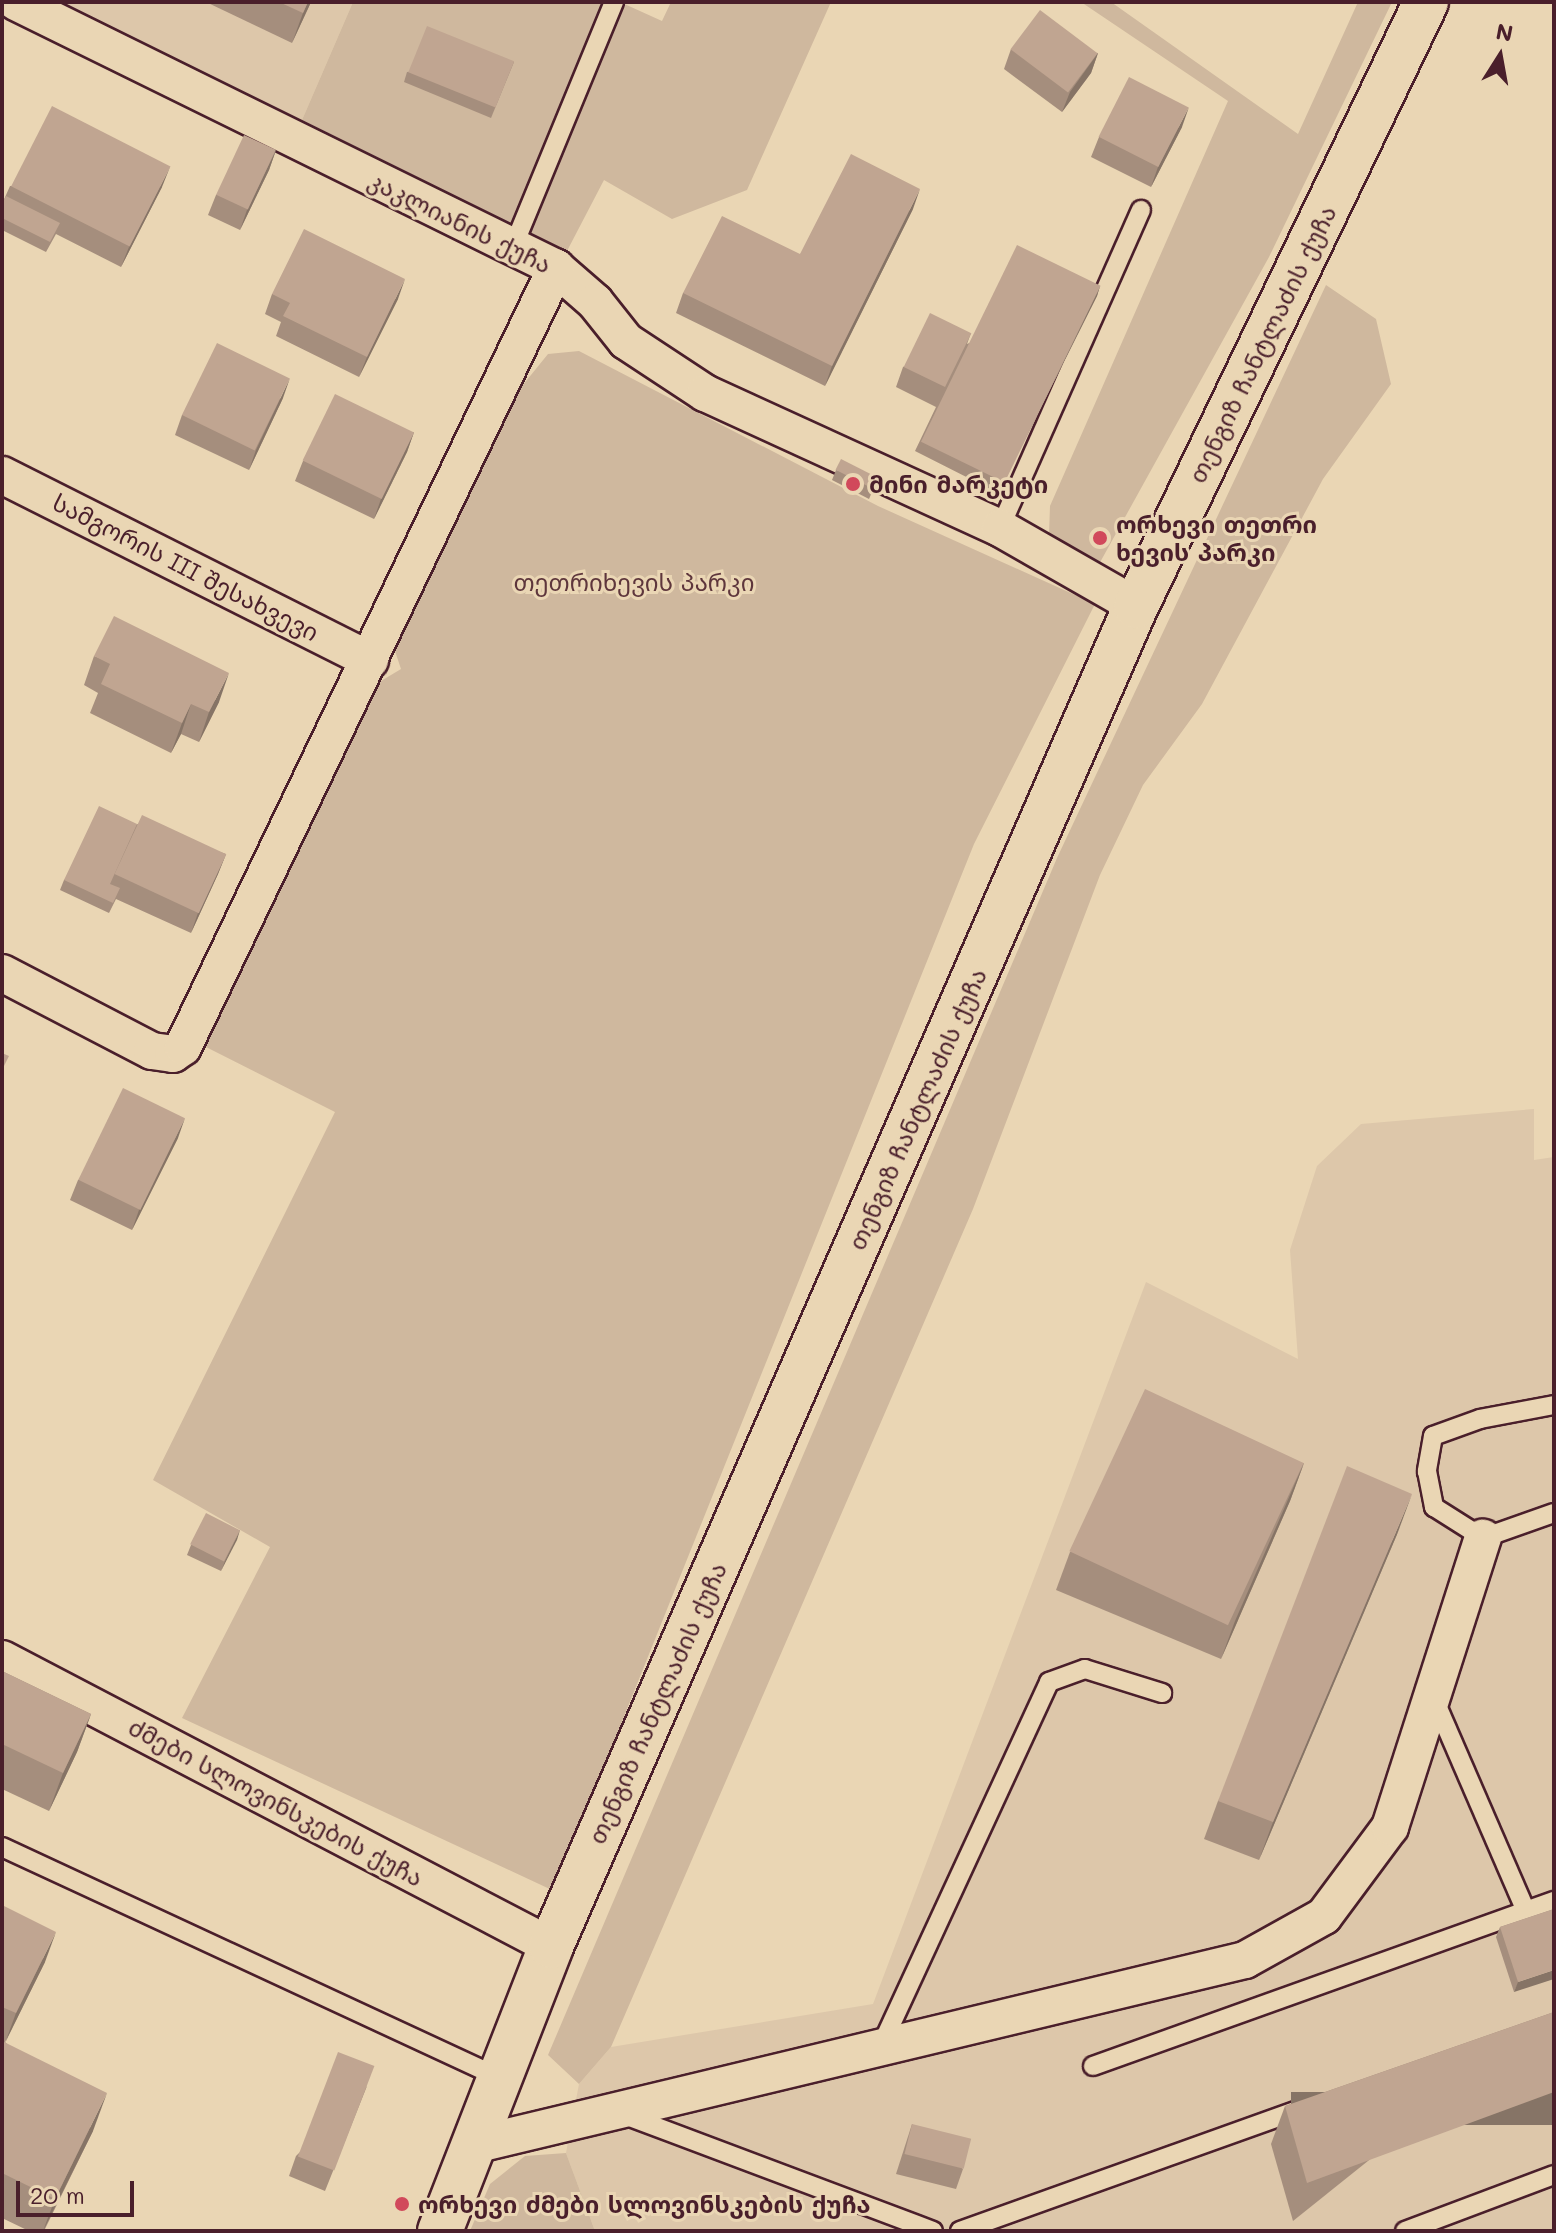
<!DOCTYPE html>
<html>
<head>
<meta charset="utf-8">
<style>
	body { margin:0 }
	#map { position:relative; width:1556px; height:2233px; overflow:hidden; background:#ead6b4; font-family:Mali,"Noto Sans Georgian",sans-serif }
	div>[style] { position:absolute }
	.built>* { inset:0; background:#ddc7aa }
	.green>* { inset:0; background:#cfb89e }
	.roads { filter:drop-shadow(2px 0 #4a1f2b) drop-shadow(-2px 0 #4a1f2b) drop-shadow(0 2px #4a1f2b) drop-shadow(0 -2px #4a1f2b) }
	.service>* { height:18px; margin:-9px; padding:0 9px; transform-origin:9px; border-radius:9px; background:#ead6b4 }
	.minor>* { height:36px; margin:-18px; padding:0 18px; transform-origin:18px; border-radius:18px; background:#ead6b4 }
	.tertiary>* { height:44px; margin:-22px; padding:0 22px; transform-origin:22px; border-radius:22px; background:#ead6b4 }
	.wall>* { inset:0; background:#a58e7d }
	.shaded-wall>* { inset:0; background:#867466; transform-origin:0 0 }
	.building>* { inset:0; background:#c0a591; transform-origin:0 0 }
	.dots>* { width:22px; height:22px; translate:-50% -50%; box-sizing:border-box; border:4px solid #ead6b4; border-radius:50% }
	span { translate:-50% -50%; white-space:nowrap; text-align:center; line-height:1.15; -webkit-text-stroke:6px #ead6b4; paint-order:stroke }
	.street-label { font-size:24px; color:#4a1f2b }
	.poi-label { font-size:24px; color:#4a1f2b; font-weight:700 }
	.left { translate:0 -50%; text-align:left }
	.park-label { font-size:24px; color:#5e363c }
	.frame { position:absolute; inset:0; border:4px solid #4a1f2b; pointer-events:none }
	.north { position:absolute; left:1460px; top:16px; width:80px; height:80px; -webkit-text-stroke:6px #ead6b4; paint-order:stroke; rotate:11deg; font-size:22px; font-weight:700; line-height:32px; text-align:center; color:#4a1f2b }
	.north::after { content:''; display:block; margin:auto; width:28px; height:36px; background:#4a1f2b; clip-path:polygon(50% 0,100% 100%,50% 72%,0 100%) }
	.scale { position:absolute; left:16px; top:2181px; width:118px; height:36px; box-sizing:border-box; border:4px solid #4a1f2b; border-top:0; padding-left:10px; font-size:24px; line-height:28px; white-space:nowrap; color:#4a1f2b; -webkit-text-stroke:6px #ead6b4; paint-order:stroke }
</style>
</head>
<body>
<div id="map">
	<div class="built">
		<i style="clip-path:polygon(59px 2px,353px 2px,302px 120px)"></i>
		<i style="clip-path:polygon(1534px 1109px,1534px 1160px,1554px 1157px,1554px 2231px,595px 2231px,566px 2153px,579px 2084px,611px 2047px,873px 2004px,1146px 1282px,1298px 1359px,1290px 1250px,1317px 1166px,1361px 1124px)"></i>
	</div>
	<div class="green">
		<i style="clip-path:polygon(353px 2px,620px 2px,662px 21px,671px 2px,831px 2px,747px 190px,672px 219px,604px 180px,567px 251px,302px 120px)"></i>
		<i style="clip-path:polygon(1081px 2px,1111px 2px,1298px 134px,1358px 2px,1392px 2px,1269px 257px,1098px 566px,1059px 551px,1049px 535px,1050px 506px,1228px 101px)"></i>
		<i style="clip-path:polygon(1326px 285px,1376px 319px,1391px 384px,1323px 479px,1202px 704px,1143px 785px,1100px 875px,973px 1209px,611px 2047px,579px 2084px,548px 2055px,1057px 858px)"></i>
		<i style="clip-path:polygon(579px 351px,878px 506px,1095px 604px,974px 844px,554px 1891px,182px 1718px,270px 1547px,153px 1480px,335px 1112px,204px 1046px,371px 687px,401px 669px,393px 645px,518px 391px,548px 354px)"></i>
		<i style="clip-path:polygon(566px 2153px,595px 2231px,470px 2231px,490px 2184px,525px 2156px)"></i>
	</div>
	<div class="roads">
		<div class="service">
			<i style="left:513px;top:247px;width:265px;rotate:-67.6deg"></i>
			<i style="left:1000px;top:528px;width:348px;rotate:-66.1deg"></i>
			<i style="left:1554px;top:1405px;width:75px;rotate:169.3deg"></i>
			<i style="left:1480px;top:1419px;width:50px;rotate:160.1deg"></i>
			<i style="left:1433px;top:1436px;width:36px;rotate:100deg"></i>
			<i style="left:1427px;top:1471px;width:37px;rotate:79deg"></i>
			<i style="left:1434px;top:1507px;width:58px;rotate:32.3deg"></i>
			<i style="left:1483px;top:1538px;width:75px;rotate:-19.4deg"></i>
			<i style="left:1435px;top:1701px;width:229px;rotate:66.6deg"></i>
			<i style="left:2px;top:1847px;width:549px;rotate:24.88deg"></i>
			<i style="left:881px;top:2046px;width:401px;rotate:-65.2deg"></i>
			<i style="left:1049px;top:1682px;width:38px;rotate:-20deg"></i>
			<i style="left:1085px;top:1669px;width:81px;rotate:17.3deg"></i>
			<i style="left:1093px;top:2066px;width:490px;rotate:-19.7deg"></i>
			<i style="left:622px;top:2114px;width:332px;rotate:20.6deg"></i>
			<i style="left:960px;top:2231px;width:365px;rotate:-19.7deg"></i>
			<i style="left:1405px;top:2231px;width:159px;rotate:-20.6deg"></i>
		</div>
		<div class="minor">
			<i style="left:16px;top:2px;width:602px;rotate:26.22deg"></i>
			<i style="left:556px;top:268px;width:52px;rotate:41.1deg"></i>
			<i style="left:595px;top:302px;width:50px;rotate:51.5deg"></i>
			<i style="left:626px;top:341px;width:95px;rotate:33.4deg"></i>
			<i style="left:705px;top:393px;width:324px;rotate:24.6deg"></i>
			<i style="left:1000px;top:528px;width:157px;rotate:29.8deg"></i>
			<i style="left:2px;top:475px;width:412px;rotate:26.7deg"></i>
			<i style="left:2px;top:973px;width:169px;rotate:27.5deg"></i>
			<i style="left:152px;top:1051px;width:21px;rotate:8deg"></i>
			<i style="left:173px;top:1054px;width:12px;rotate:-35deg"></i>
			<i style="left:183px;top:1047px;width:864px;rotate:-64.41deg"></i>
			<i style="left:2px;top:1659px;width:619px;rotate:27.6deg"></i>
			<i style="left:474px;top:2145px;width:793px;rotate:-13.49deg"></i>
			<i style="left:1245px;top:1960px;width:90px;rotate:-29.1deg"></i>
			<i style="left:1324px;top:1916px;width:111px;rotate:-53.4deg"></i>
			<i style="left:1390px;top:1827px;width:304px;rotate:-72.2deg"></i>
		</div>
		<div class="tertiary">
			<i style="left:440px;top:2231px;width:306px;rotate:-68.7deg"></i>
			<i style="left:551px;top:1946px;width:1462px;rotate:-66.42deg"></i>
			<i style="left:1136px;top:606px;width:670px;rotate:-64.35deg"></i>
		</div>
	</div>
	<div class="wall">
		<i style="clip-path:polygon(206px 2px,311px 2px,292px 43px)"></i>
		<i style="clip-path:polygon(1011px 49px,1098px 53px,1091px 73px,1062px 112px,1004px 69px)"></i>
		<i style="clip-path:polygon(514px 62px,491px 118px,404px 82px,407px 72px)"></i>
		<i style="clip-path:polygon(1182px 127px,1151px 187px,1091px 157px,1099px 137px)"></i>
		<i style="clip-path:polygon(276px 150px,269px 170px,240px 230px,208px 215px,216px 195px)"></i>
		<i style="clip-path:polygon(10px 186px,162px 187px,121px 267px,56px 234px,46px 252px,2px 230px,2px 204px)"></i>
		<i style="clip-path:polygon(913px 209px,825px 386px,676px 313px,683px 293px,800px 254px)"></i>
		<i style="clip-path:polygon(1100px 286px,1097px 296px,998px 493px,915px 451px,936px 407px,896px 387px,903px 367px,971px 333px,967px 344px)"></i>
		<i style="clip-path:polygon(272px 294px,398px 299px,359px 377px,276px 336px,281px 322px,265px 314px)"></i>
		<i style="clip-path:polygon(283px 398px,249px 470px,175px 435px,182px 415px)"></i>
		<i style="clip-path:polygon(414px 432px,407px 452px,374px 519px,295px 481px,303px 461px)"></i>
		<i style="clip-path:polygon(836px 470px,878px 478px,869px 499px,832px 480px)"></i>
		<i style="clip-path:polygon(94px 656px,219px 702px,199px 742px,181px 734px,171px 753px,90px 713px,98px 693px,84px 685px)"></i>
		<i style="clip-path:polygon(137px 824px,226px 854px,218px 874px,191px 933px,116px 899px,109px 913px,60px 890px,64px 880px)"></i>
		<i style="clip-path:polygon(178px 1138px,132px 1230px,70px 1200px,78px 1180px)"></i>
		<i style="clip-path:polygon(1304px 1463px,1290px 1501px,1221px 1659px,1056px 1590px,1070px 1552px)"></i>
		<i style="clip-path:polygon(240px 1530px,221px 1571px,187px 1555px,191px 1545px)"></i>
		<i style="clip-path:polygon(1398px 1532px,1259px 1860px,1204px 1839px,1218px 1801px)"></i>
		<i style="clip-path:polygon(2px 1671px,91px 1714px,77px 1752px,49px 1811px,2px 1789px)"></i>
		<i style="clip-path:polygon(2px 1905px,45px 1962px,5px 2042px,93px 2131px,44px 2231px,29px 2231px,2px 2218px)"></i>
		<i style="clip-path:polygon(1554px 1909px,1514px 1992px,1496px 1937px,1500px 1927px)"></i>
		<i style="clip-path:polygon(1554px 2012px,1293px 2221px,1271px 2144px,1285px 2106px)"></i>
		<i style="clip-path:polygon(367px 2086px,325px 2191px,289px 2176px,296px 2156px)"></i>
		<i style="clip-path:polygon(912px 2124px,963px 2169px,956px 2189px,896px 2174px)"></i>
	</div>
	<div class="shaded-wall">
		<i style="clip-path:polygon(308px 2px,311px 2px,292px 43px,303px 13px)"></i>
		<i style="clip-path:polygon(1098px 53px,1091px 73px,1062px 112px,1070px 92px)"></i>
		<i style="clip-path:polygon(1189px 107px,1182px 127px,1151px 187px,1158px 167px)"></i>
		<i style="clip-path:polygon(276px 150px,269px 170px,240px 230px,247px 210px)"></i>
		<i style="clip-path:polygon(170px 167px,162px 187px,121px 267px,129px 247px)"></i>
		<i style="clip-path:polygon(920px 189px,913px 209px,825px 386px,832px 366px)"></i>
		<i style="clip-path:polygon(405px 279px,398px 299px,359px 377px,367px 357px)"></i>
		<i style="clip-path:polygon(1100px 286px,1097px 296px,998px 493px,1002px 482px)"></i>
		<i style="clip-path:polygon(290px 378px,283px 398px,249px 470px,256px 450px)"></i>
		<i style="clip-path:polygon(414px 432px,407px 452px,374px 519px,381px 499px)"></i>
		<i style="clip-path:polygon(229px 673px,219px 702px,199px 742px,209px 712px)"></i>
		<i style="clip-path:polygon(191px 704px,181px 734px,171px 753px,182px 723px)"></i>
		<i style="clip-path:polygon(226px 854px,218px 874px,191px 933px,198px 913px)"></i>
		<i style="clip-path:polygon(185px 1118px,178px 1138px,132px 1230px,139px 1210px)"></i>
		<i style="clip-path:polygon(1304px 1463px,1290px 1501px,1221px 1659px,1235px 1621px)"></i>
		<i style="clip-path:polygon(1412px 1494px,1398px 1532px,1259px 1860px,1273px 1822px)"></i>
		<i style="clip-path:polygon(240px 1530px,237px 1540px,221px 1571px,225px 1561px)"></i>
		<i style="clip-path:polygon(91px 1714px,77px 1752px,49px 1811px,63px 1773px)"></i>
		<i style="clip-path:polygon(56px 1932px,45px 1962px,5px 2043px,16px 2013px)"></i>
		<i style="clip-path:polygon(1554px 1970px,1554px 1979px,1514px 1992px,1518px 1982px)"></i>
		<i style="left:1554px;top:2092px;width:33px;height:263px;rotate:90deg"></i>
		<i style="clip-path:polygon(107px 2093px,93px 2131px,43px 2231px,55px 2199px)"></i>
	</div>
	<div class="building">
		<i style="clip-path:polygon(279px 2px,308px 2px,303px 13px)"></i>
		<i style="left:1040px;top:10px;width:72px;height:49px;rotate:37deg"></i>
		<i style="left:427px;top:26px;width:94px;height:50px;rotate:22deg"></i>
		<i style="left:1129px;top:77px;width:67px;height:67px;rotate:27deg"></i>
		<i style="left:52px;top:106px;width:133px;height:90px;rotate:27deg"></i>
		<i style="left:244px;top:135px;width:35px;height:66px;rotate:25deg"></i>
		<i style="clip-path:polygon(851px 154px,920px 189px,832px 366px,683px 293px,722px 216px,800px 254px)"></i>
		<i style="clip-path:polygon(6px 196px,60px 223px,50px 242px,2px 218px,2px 204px)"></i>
		<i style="clip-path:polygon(304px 229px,405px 279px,367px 357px,283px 316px,290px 303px,272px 294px)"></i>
		<i style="left:1017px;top:245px;width:93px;height:219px;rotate:26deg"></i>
		<i style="left:930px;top:313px;width:46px;height:60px;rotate:26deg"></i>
		<i style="left:217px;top:343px;width:81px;height:80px;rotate:26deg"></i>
		<i style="left:335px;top:394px;width:88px;height:74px;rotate:26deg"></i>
		<i style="left:841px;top:459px;width:42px;height:12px;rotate:27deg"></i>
		<i style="clip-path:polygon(114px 616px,229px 673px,209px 712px,191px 704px,182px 723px,101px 684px,110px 664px,94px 656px)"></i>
		<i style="clip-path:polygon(99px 806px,137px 824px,110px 884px,120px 888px,113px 903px,64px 880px)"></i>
		<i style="left:142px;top:815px;width:93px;height:65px;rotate:25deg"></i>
		<i style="clip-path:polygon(2px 1053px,9px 1056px,2px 1070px)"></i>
		<i style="left:123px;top:1088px;width:69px;height:102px;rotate:26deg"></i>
		<i style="left:1145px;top:1389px;width:175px;height:179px;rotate:25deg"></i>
		<i style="clip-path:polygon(1347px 1466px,1412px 1494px,1273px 1822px,1218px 1801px)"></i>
		<i style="left:206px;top:1513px;width:38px;height:35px;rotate:27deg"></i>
		<i style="clip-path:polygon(2px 1671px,91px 1714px,63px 1773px,2px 1744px)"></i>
		<i style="clip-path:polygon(2px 1905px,56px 1932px,16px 2013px,2px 2007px)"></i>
		<i style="clip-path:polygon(1554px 1909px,1554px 1970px,1518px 1982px,1500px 1927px)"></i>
		<i style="clip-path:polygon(1554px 2012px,1554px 2092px,1307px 2183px,1285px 2106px)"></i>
		<i style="clip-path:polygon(2px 2041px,107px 2093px,55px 2199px,2px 2173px)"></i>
		<i style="left:338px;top:2052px;width:39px;height:112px;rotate:21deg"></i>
		<i style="left:912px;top:2124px;width:61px;height:31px;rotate:14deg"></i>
	</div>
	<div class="dots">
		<i style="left:853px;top:484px;background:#d1495b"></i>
		<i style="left:1100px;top:538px;background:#d1495b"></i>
		<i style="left:402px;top:2204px;background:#d1495b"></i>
	</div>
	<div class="street-label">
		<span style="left:460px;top:222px;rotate:26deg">კაკლიანის ქუჩა</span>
		<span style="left:1262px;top:344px;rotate:-64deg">თენგიზ ჩანტლაძის ქუჩა</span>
		<span style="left:186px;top:567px;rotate:27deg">სამგორის III შესახვევი</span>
		<span style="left:917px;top:1109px;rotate:-66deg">თენგიზ ჩანტლაძის ქუჩა</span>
		<span style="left:657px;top:1703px;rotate:-66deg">თენგიზ ჩანტლაძის ქუჩა</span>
		<span style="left:276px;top:1802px;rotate:28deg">ძმები სლოვინსკების ქუჩა</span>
	</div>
	<div class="poi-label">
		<span class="left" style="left:869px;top:484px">მინი მარკეტი</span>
		<span class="left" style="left:1116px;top:538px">ორხევი თეთრი<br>ხევის პარკი</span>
		<span class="left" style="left:418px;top:2204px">ორხევი ძმები სლოვინსკების ქუჩა</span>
	</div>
	<div class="park-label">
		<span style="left:634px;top:582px">თეთრიხევის პარკი</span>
	</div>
	<div class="frame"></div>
	<div class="north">N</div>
	<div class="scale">20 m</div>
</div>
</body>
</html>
